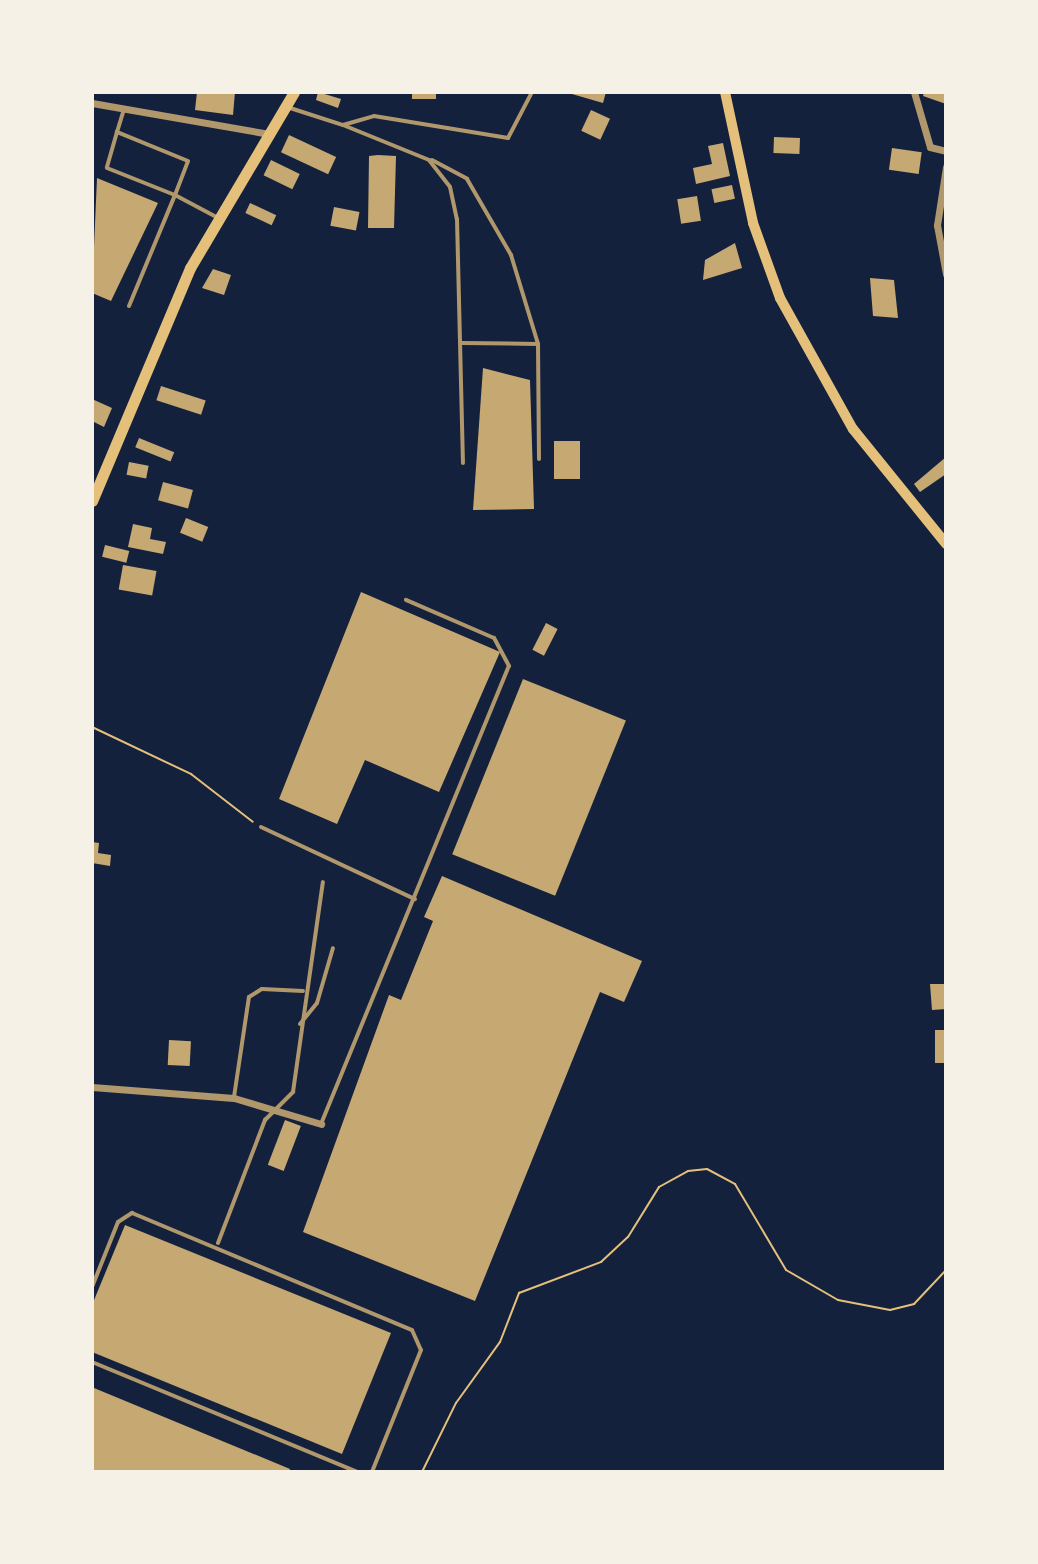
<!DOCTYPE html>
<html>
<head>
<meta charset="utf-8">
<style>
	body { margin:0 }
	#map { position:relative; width:1038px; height:1564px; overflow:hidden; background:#14213d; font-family:Barlow,sans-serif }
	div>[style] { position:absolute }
	.building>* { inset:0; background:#c6a872; transform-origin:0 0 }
	.path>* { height:2px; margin:-1px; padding:0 1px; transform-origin:1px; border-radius:1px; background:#e5c07b }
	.service>* { height:4px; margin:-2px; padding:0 2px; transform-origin:2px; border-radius:2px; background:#b1986c }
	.minor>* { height:7px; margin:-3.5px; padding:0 3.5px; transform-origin:3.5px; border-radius:3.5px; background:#b1986c }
	.secondary>* { height:10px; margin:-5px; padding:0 5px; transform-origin:5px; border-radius:5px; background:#e5c07b }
	.primary>* { height:11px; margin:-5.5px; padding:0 5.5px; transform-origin:5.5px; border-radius:5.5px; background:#e5c07b }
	span { translate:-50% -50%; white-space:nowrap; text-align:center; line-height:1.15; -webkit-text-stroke:8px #f6f1e7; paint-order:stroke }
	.frame { position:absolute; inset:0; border:94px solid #f6f1e7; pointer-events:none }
</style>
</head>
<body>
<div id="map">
	<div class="building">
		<i style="clip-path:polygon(197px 92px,235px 92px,233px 115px,195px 110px)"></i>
		<i style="clip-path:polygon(318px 92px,341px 99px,338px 108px,316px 100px)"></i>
		<i style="left:412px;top:92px;width:24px;height:7px"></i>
		<i style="clip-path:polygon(565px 92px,606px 92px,603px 103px)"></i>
		<i style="clip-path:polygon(924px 92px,946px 92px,946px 104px,923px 96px)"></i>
		<i style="left:591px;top:110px;width:21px;height:23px;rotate:25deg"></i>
		<i style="left:289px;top:135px;width:52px;height:19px;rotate:25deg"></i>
		<i style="left:774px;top:137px;width:26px;height:16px;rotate:2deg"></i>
		<i style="clip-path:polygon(723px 143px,730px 176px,696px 184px,693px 168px,712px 164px,708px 146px)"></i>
		<i style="left:892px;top:148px;width:30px;height:22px;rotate:8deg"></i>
		<i style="clip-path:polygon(378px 155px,396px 156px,394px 228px,368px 228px,369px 156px)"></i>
		<i style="left:271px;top:160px;width:32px;height:17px;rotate:26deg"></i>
		<i style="clip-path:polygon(97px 178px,158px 203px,111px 301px,92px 293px)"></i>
		<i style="left:732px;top:185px;width:14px;height:21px;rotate:78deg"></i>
		<i style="left:697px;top:196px;width:25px;height:20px;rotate:81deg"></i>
		<i style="left:250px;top:203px;width:29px;height:11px;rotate:25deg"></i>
		<i style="left:334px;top:207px;width:26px;height:19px;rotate:11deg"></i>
		<i style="clip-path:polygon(735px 243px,742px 268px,703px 280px,705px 260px)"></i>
		<i style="clip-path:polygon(213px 269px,231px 275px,224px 295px,202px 288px)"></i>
		<i style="clip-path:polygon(870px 278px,894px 280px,898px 318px,873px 316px)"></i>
		<i style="clip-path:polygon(483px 368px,530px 380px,534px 509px,473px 510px)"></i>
		<i style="left:161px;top:386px;width:47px;height:15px;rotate:18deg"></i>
		<i style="clip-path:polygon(92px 399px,112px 408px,104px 427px,92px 421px)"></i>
		<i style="left:139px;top:438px;width:38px;height:10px;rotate:22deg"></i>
		<i style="left:554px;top:441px;width:26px;height:38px"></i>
		<i style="clip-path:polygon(946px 457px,946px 474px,920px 492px,914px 484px)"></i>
		<i style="left:129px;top:462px;width:20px;height:13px;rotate:11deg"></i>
		<i style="left:163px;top:482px;width:31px;height:19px;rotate:15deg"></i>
		<i style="left:186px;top:518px;width:24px;height:16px;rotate:22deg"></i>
		<i style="clip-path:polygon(133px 524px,152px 528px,150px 539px,166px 542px,163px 554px,128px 547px)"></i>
		<i style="left:105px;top:545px;width:25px;height:12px;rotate:14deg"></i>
		<i style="left:123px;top:565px;width:34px;height:25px;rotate:10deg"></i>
		<i style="clip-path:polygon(361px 592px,500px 652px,439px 792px,365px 760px,337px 824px,279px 799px)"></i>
		<i style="left:546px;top:623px;width:13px;height:30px;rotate:27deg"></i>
		<i style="left:523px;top:679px;width:111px;height:189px;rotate:22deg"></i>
		<i style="clip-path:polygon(92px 842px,99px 843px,98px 853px,111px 855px,110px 866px,92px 863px)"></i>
		<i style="clip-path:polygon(442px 876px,642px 961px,624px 1002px,600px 992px,475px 1301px,303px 1232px,389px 995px,401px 1000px,433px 921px,424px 917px)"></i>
		<i style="clip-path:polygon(930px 984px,946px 984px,946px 1009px,932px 1010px)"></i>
		<i style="left:935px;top:1030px;width:11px;height:33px"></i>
		<i style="left:169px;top:1040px;width:22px;height:25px;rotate:3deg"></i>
		<i style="left:285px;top:1120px;width:17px;height:48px;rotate:21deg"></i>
		<i style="clip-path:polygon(125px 1225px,391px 1333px,342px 1454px,92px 1352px,92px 1305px)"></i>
		<i style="clip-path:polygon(94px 1388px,290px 1469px,289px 1472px,92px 1472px)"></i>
	</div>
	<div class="path">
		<i style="left:92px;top:727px;width:110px;rotate:25.4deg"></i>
		<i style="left:191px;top:774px;width:78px;rotate:37.7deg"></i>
		<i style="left:422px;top:1472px;width:77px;rotate:-63.8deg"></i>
		<i style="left:456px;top:1403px;width:75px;rotate:-54.2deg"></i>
		<i style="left:500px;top:1342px;width:53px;rotate:-68.8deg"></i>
		<i style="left:519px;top:1293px;width:88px;rotate:-20.7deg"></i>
		<i style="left:601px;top:1262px;width:37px;rotate:-43deg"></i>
		<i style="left:628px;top:1237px;width:59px;rotate:-58.2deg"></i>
		<i style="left:659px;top:1187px;width:33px;rotate:-29deg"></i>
		<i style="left:688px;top:1171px;width:19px;rotate:-6deg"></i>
		<i style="left:707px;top:1169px;width:32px;rotate:28deg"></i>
		<i style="left:735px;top:1184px;width:100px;rotate:59.3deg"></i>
		<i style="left:786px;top:1270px;width:60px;rotate:30deg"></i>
		<i style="left:838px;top:1300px;width:53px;rotate:10.9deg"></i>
		<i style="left:890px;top:1310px;width:25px;rotate:-14deg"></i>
		<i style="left:914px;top:1304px;width:47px;rotate:-46.7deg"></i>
	</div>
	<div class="service">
		<i style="left:287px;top:107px;width:59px;rotate:17.8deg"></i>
		<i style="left:343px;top:125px;width:32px;rotate:-16deg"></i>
		<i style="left:374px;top:116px;width:136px;rotate:9.3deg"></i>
		<i style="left:508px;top:138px;width:52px;rotate:-62.4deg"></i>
		<i style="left:343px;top:125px;width:93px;rotate:22.1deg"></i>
		<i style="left:429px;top:160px;width:34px;rotate:52deg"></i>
		<i style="left:450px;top:187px;width:33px;rotate:78deg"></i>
		<i style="left:457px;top:219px;width:244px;rotate:88.6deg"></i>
		<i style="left:117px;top:132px;width:37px;rotate:106deg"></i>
		<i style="left:107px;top:168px;width:73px;rotate:21.7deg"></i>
		<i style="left:175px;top:195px;width:36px;rotate:-69deg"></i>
		<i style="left:188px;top:161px;width:77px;rotate:-157.8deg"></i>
		<i style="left:117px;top:132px;width:24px;rotate:-73deg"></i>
		<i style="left:432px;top:160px;width:40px;rotate:28deg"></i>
		<i style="left:467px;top:179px;width:88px;rotate:59.9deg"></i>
		<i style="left:511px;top:255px;width:93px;rotate:73.1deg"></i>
		<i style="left:538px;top:344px;width:115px;rotate:89.5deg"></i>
		<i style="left:129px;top:306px;width:120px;rotate:-67.5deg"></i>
		<i style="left:175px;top:195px;width:49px;rotate:28.1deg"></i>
		<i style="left:461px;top:343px;width:77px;rotate:0.7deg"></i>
		<i style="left:261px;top:827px;width:170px;rotate:25.1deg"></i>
		<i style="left:300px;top:1024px;width:27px;rotate:-51deg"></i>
		<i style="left:317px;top:1003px;width:57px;rotate:-73.8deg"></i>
		<i style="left:234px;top:1097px;width:101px;rotate:-81.5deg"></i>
		<i style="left:249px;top:997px;width:15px;rotate:-32deg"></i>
		<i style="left:262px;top:989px;width:41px;rotate:2.8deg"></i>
		<i style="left:321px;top:1124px;width:495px;rotate:-67.7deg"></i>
		<i style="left:509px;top:666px;width:32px;rotate:-118deg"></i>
		<i style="left:494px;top:638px;width:96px;rotate:-156.6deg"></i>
		<i style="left:218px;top:1243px;width:132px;rotate:-69.1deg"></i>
		<i style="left:265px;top:1120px;width:40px;rotate:-45deg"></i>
		<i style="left:293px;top:1092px;width:212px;rotate:-81.9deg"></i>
		<i style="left:92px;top:1287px;width:70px;rotate:-68.2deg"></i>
		<i style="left:118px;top:1222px;width:17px;rotate:-33deg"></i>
		<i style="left:132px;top:1213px;width:303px;rotate:22.7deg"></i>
		<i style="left:412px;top:1330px;width:22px;rotate:66deg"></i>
		<i style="left:421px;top:1350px;width:131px;rotate:111.9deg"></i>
		<i style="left:92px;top:1362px;width:287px;rotate:22.5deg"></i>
	</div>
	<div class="minor">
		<i style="left:914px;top:92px;width:57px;rotate:73.8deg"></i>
		<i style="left:930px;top:147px;width:16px;rotate:14deg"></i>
		<i style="left:92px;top:103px;width:180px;rotate:9.9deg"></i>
		<i style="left:946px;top:167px;width:59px;rotate:98.8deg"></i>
		<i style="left:937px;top:225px;width:50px;rotate:79.6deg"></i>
		<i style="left:92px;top:1087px;width:142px;rotate:4.4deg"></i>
		<i style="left:234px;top:1098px;width:91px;rotate:16.6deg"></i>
	</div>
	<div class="secondary">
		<i style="left:725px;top:92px;width:134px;rotate:77.9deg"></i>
		<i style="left:753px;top:223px;width:80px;rotate:70.2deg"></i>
		<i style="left:780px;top:298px;width:150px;rotate:60.9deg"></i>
		<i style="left:853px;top:429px;width:148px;rotate:51deg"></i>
	</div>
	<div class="primary">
		<i style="left:92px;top:501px;width:253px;rotate:-67.2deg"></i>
		<i style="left:190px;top:268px;width:204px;rotate:-59.4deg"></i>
	</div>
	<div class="frame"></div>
</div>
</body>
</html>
